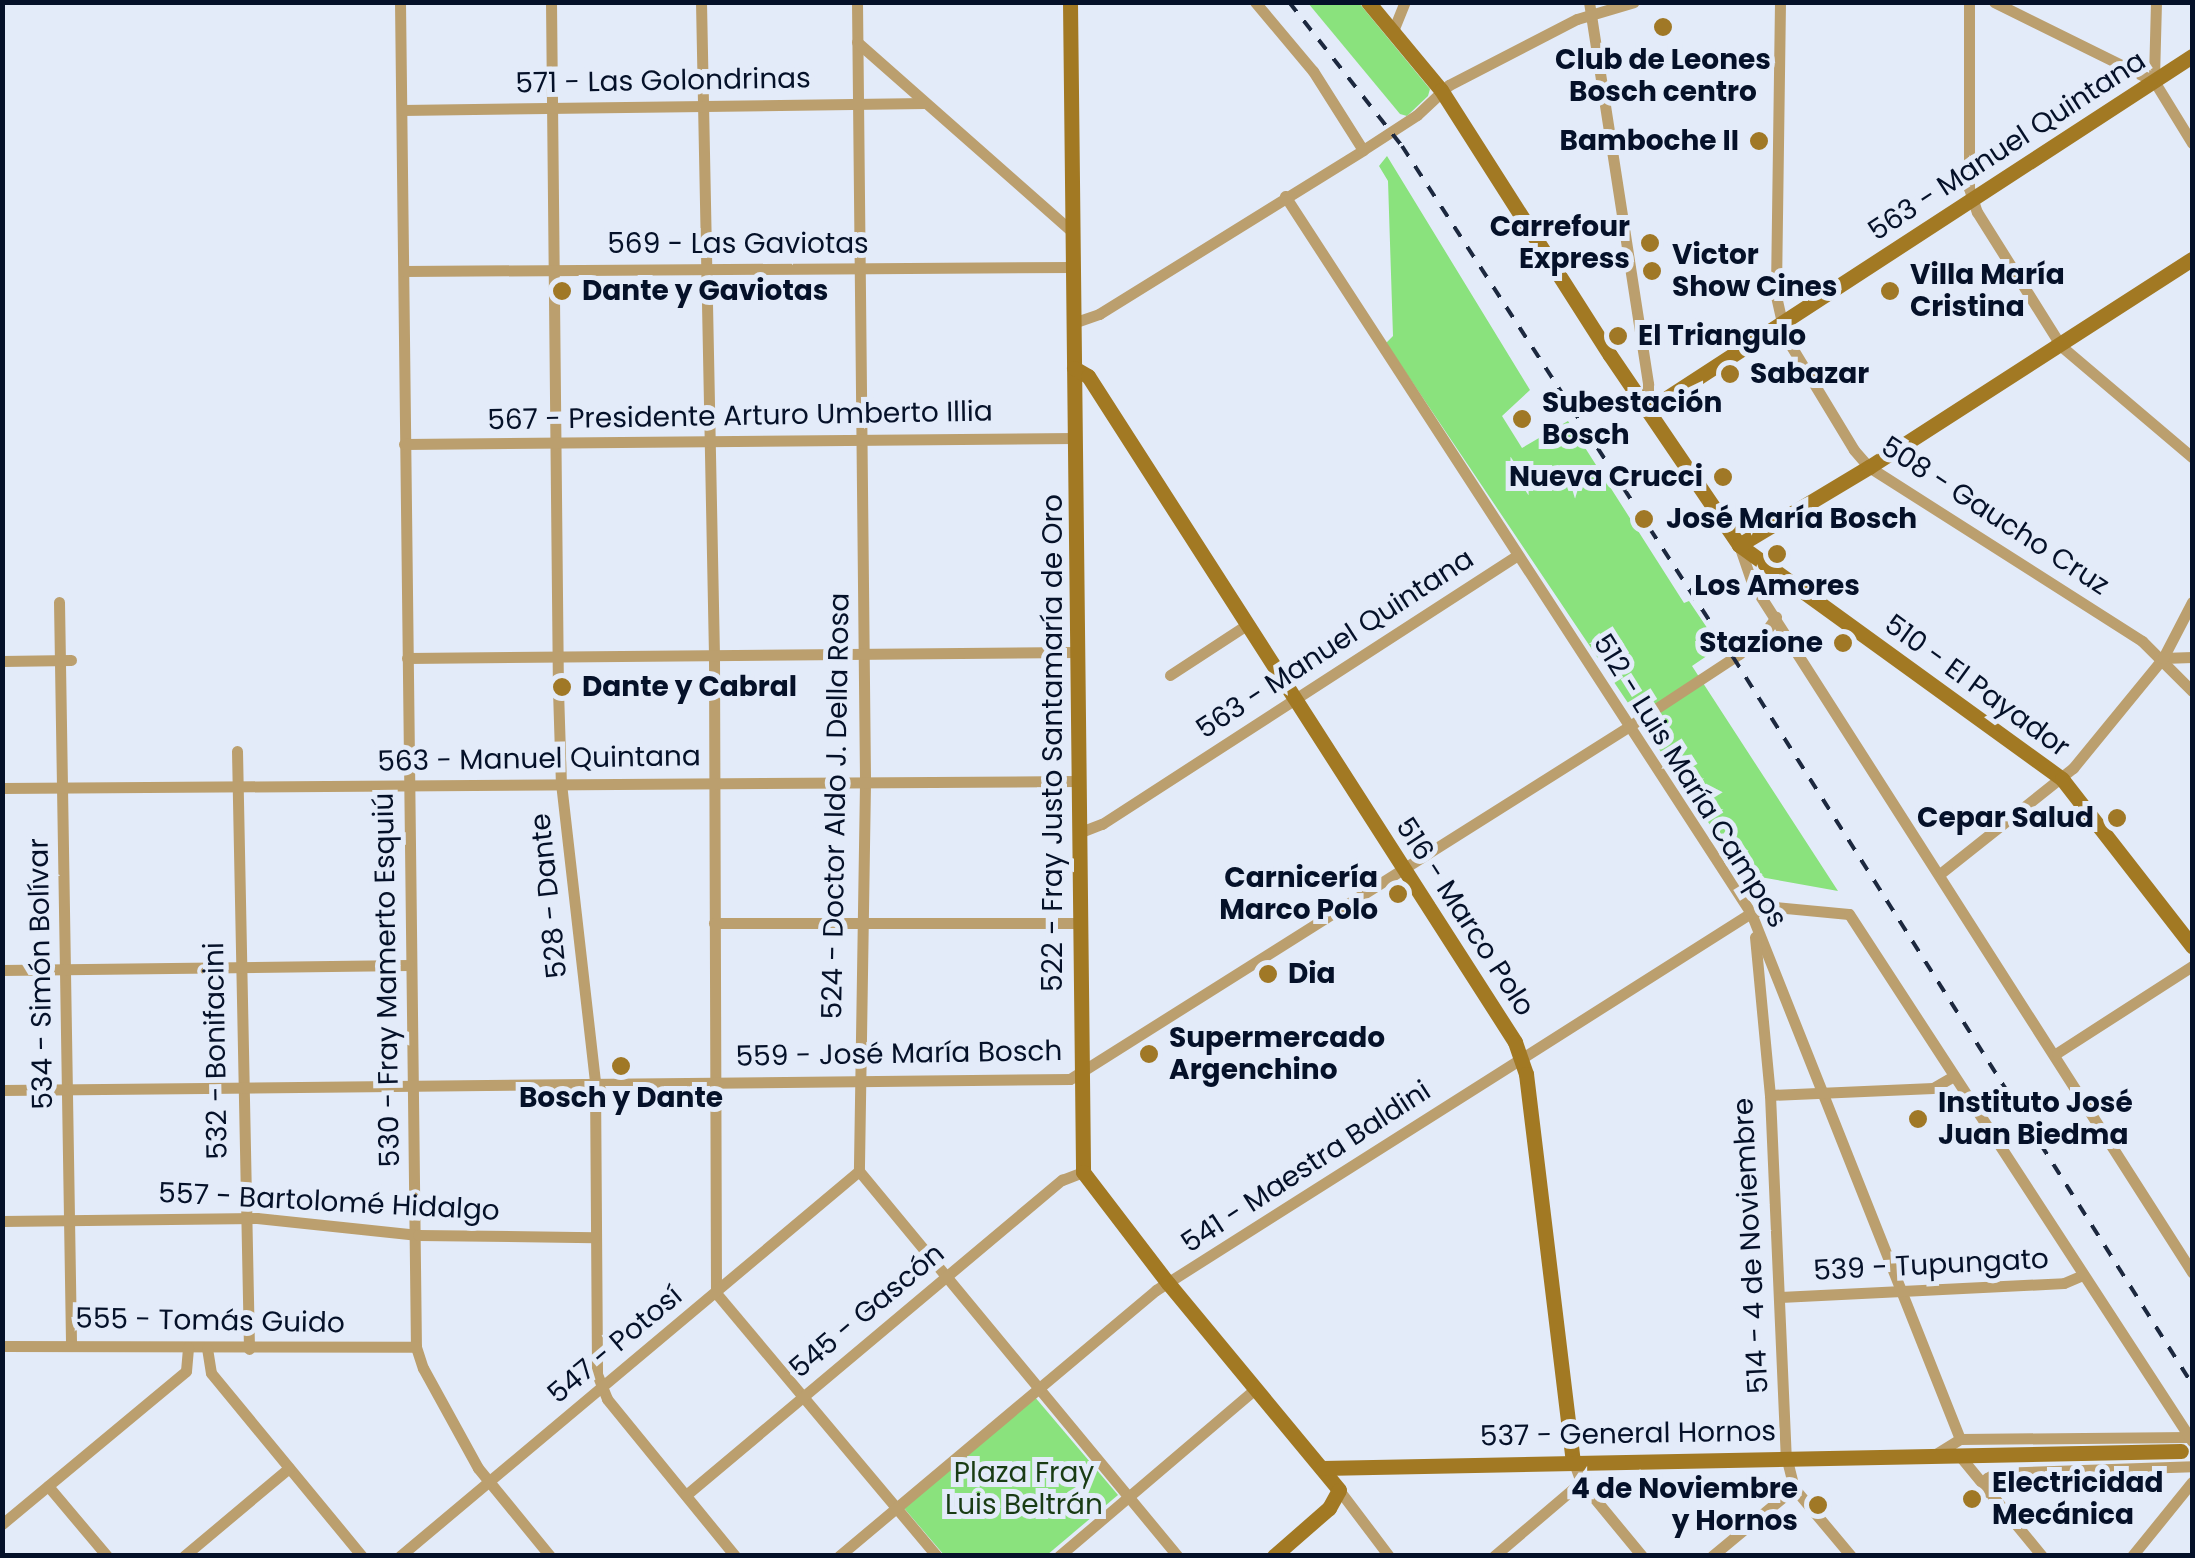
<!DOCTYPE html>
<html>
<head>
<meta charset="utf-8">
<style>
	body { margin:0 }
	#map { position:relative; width:2195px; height:1558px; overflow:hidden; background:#e3ebf9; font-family:Poppins,sans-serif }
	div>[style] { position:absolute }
	.green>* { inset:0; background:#8ae27d }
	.street>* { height:11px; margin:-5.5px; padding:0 5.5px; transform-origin:5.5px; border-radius:5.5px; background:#bb9f6e }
	.secondary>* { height:15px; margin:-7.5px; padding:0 7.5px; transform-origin:7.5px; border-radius:7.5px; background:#a27923 }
	.rail>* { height:4px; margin-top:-2px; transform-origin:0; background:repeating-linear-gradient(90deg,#1c283f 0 12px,transparent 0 24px) }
	.dots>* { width:28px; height:28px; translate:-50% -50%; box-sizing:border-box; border:5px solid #e3ebf9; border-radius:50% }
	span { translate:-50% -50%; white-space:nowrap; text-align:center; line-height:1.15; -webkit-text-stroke:10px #e3ebf9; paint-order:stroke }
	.poi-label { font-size:28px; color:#051129; font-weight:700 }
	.right { translate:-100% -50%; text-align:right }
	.left { translate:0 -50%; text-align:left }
	.street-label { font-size:28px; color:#051129 }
	.park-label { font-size:28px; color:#193c14 }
	.frame { position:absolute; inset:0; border:5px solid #051129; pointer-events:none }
</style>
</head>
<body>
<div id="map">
	<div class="green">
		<i style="clip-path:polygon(1308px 3px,1359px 3px,1430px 89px,1428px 96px,1407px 116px,1400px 114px)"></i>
		<i style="clip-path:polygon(1387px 156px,1530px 390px,1502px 416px,1522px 448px,1568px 421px,1684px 603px,1689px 601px,1720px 647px,1692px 666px,1838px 891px,1743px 874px,1386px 343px,1393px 336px,1388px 181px,1379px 166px)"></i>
		<i style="clip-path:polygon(1034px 1396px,1118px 1495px,1047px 1555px,944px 1555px,903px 1507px)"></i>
	</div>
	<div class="street">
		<i style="left:400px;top:2px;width:1345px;rotate:89.32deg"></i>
		<i style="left:416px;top:1347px;width:22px;rotate:72deg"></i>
		<i style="left:423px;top:1368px;width:114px;rotate:61.2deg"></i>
		<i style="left:478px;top:1468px;width:114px;rotate:50.7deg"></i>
		<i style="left:551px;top:2px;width:688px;rotate:89.42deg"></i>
		<i style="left:558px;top:690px;width:93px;rotate:88.2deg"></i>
		<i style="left:561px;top:783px;width:300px;rotate:83.5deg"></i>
		<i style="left:595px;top:1081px;width:293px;rotate:89.6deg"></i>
		<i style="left:597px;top:1374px;width:27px;rotate:68deg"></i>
		<i style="left:607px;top:1399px;width:203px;rotate:50.8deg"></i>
		<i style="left:701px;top:2px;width:654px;rotate:88.86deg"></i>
		<i style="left:714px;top:656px;width:637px;rotate:89.82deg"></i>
		<i style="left:716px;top:1293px;width:344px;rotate:50deg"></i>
		<i style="left:857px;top:2px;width:781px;rotate:89.41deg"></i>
		<i style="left:865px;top:783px;width:388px;rotate:90.9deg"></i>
		<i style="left:859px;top:1171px;width:499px;rotate:50.4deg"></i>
		<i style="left:1255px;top:2px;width:90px;rotate:50deg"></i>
		<i style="left:1313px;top:71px;width:93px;rotate:57.7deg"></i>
		<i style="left:1589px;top:2px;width:387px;rotate:81.2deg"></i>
		<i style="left:1648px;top:384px;width:25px;rotate:90deg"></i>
		<i style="left:1780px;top:2px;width:294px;rotate:90.8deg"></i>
		<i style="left:1776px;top:296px;width:41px;rotate:77.3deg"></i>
		<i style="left:1785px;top:336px;width:133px;rotate:58.8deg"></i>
		<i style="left:1854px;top:450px;width:23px;rotate:49deg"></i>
		<i style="left:1869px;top:467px;width:324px;rotate:32.5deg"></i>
		<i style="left:2142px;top:641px;width:71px;rotate:45deg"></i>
		<i style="left:1969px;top:2px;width:186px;rotate:90deg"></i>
		<i style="left:1969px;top:188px;width:25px;rotate:72deg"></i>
		<i style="left:1977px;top:212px;width:158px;rotate:57.9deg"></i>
		<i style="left:2061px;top:346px;width:172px;rotate:40.3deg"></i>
		<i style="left:1994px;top:2px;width:178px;rotate:26.3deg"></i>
		<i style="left:2156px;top:2px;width:79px;rotate:91.5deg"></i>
		<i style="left:2154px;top:81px;width:73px;rotate:58.5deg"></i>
		<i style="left:1393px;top:31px;width:31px;rotate:-68deg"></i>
		<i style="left:857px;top:42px;width:284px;rotate:41.4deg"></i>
		<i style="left:402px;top:110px;width:523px;rotate:-0.77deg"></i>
		<i style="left:1285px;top:196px;width:855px;rotate:56.98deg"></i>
		<i style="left:1751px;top:913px;width:566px;rotate:68.33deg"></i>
		<i style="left:404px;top:271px;width:668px;rotate:-0.34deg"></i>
		<i style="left:1073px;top:323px;width:28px;rotate:-19deg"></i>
		<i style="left:1099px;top:314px;width:311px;rotate:-31.8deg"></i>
		<i style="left:1363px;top:150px;width:64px;rotate:-32.9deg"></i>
		<i style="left:1417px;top:115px;width:44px;rotate:-43.2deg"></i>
		<i style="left:1449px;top:85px;width:144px;rotate:-27.3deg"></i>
		<i style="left:1577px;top:19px;width:59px;rotate:-16.6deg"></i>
		<i style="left:404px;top:444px;width:671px;rotate:-0.51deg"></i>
		<i style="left:1739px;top:545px;width:40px;rotate:71.1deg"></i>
		<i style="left:1752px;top:583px;width:818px;rotate:57.44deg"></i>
		<i style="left:59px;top:602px;width:742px;rotate:89.07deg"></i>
		<i style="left:407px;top:658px;width:668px;rotate:-0.51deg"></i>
		<i style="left:2163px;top:658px;width:29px;rotate:-2deg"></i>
		<i style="left:2px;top:661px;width:69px;rotate:-0.8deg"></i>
		<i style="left:1170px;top:675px;width:93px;rotate:-33.2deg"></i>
		<i style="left:237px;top:751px;width:598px;rotate:88.85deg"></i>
		<i style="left:2px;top:788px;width:1075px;rotate:-0.37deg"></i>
		<i style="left:1078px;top:833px;width:26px;rotate:-21deg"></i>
		<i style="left:1102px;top:824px;width:494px;rotate:-32.9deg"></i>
		<i style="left:1941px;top:873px;width:169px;rotate:-38.5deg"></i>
		<i style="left:2073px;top:768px;width:142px;rotate:-50.7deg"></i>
		<i style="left:2163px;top:658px;width:63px;rotate:-62.6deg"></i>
		<i style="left:714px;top:923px;width:365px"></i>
		<i style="left:1755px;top:937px;width:159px;rotate:84.6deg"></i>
		<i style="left:1770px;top:1095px;width:361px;rotate:87.5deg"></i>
		<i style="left:1786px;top:1456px;width:33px;rotate:76deg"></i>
		<i style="left:1794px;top:1488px;width:89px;rotate:50deg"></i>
		<i style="left:2px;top:970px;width:407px;rotate:-0.7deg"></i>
		<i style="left:2057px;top:1053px;width:161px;rotate:-32.8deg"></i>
		<i style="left:2px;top:1090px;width:1068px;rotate:-0.59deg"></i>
		<i style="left:1070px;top:1079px;width:660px;rotate:-32.24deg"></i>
		<i style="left:1628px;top:727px;width:133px;rotate:-33.3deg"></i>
		<i style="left:1739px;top:654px;width:32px;rotate:-39deg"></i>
		<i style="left:1764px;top:634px;width:21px;rotate:-55deg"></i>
		<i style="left:1770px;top:1095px;width:163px;rotate:-2.5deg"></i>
		<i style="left:1933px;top:1088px;width:24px;rotate:-30deg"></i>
		<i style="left:2px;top:1221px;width:255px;rotate:-0.7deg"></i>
		<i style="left:257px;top:1218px;width:162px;rotate:6deg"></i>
		<i style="left:418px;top:1235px;width:176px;rotate:0.7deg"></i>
		<i style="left:1780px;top:1297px;width:284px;rotate:-2.8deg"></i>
		<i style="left:2064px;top:1283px;width:21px;rotate:-23deg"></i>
		<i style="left:2px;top:1346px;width:414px;rotate:0.1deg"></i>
		<i style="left:207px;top:1348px;width:25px;rotate:81deg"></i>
		<i style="left:211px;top:1373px;width:237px;rotate:50.5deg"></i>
		<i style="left:1936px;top:1454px;width:28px;rotate:-32deg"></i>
		<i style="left:1960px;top:1439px;width:229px;rotate:-0.5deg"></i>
		<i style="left:1959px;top:1455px;width:131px;rotate:50.6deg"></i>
		<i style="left:1573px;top:1460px;width:23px;rotate:70deg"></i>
		<i style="left:1581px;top:1482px;width:96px;rotate:50.5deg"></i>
		<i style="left:48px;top:1486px;width:92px;rotate:49.9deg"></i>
		<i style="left:1339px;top:1490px;width:83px;rotate:52.9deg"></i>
		<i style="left:1988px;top:1492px;width:14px;rotate:-94deg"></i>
		<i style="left:1987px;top:1478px;width:10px;rotate:-29deg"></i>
		<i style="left:1996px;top:1473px;width:196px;rotate:-2deg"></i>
		<i style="left:686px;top:1495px;width:491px;rotate:-40deg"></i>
		<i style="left:1062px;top:1180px;width:22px;rotate:-21deg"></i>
		<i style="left:2px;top:1524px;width:239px;rotate:-39.7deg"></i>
		<i style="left:186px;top:1371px;width:24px;rotate:-85deg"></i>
		<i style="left:184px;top:1556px;width:137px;rotate:-40deg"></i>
		<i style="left:400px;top:1556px;width:599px;rotate:-39.99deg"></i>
		<i style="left:839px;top:1556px;width:414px;rotate:-40deg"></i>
		<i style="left:1156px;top:1290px;width:704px;rotate:-32.36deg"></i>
		<i style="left:1751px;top:913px;width:25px;rotate:-14deg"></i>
		<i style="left:1775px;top:907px;width:74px;rotate:5.4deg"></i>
		<i style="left:1849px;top:914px;width:629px;rotate:56.94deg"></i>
		<i style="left:1059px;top:1556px;width:257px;rotate:-40.4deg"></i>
		<i style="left:1494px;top:1556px;width:114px;rotate:-40.4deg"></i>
		<i style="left:1712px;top:1556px;width:107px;rotate:-39.7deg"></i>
		<i style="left:2132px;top:1556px;width:95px;rotate:-51deg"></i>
	</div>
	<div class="secondary">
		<i style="left:1070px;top:2px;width:1170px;rotate:89.36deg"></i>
		<i style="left:1083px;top:1172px;width:140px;rotate:52.6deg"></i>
		<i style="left:1168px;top:1283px;width:268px;rotate:50.4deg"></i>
		<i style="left:1339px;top:1490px;width:21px;rotate:119deg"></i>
		<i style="left:1329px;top:1508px;width:73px;rotate:138.9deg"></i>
		<i style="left:1368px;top:2px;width:114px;rotate:50.3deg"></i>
		<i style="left:1441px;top:90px;width:314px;rotate:57.5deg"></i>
		<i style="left:1610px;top:355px;width:230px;rotate:55.8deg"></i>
		<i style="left:1739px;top:545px;width:399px;rotate:35.9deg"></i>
		<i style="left:2062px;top:779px;width:212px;rotate:52.1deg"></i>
		<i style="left:1074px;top:368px;width:16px;rotate:30deg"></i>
		<i style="left:1088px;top:376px;width:791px;rotate:57.33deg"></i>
		<i style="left:1515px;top:1042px;width:34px;rotate:71deg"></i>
		<i style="left:1526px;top:1074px;width:389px;rotate:83.1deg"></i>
		<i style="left:1648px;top:410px;width:649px;rotate:-33.05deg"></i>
		<i style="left:1739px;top:545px;width:152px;rotate:-31deg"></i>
		<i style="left:1869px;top:467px;width:384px;rotate:-32.8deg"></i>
		<i style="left:1322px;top:1468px;width:859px;rotate:-1.13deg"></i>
	</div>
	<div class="rail">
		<i style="left:1289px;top:2px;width:183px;rotate:51.9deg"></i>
		<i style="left:1402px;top:146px;width:609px;rotate:57.07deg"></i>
		<i style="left:1733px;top:657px;width:860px;rotate:57.73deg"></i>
	</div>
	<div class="dots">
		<i style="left:1663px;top:27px;background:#a07826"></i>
		<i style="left:1759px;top:141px;background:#a07826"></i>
		<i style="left:1650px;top:243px;background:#a07826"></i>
		<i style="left:1652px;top:271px;background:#a07826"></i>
		<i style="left:562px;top:291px;background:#a07826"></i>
		<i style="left:1890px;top:291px;background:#a07826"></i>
		<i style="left:1618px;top:336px;background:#a07826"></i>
		<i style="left:1730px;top:374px;background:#a07826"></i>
		<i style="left:1522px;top:419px;background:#a07826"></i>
		<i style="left:1723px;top:477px;background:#a07826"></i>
		<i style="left:1644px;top:519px;background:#a07826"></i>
		<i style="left:1777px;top:554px;background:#a07826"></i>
		<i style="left:1843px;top:643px;background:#a07826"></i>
		<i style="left:562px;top:687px;background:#a07826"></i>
		<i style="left:2117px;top:818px;background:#a07826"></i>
		<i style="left:1398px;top:894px;background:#a07826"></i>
		<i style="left:1268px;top:974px;background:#a07826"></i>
		<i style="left:1149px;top:1054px;background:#a07826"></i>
		<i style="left:621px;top:1066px;background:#a07826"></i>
		<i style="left:1918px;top:1119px;background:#a07826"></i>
		<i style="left:1972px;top:1499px;background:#a07826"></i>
		<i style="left:1818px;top:1505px;background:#a07826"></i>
	</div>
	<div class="poi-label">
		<span style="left:1663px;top:76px">Club de Leones<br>Bosch centro</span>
		<span class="right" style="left:1739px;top:141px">Bamboche II</span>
		<span class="right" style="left:1630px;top:243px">Carrefour<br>Express</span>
		<span class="left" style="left:1672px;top:271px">Victor<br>Show Cines</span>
		<span class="left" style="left:1910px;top:291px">Villa María<br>Cristina</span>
		<span class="left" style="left:582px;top:291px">Dante y Gaviotas</span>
		<span class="left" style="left:1638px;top:336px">El Triangulo</span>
		<span class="left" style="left:1750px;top:374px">Sabazar</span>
		<span class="left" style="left:1542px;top:419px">Subestación<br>Bosch</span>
		<span class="right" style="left:1703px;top:477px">Nueva Crucci</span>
		<span class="left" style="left:1666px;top:519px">José María Bosch</span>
		<span style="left:1777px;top:586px">Los Amores</span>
		<span class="right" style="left:1823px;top:643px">Stazione</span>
		<span class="left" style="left:582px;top:687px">Dante y Cabral</span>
		<span class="right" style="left:2094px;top:818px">Cepar Salud</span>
		<span class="right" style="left:1378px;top:894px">Carnicería<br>Marco Polo</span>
		<span class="left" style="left:1288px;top:974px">Dia</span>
		<span class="left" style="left:1169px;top:1054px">Supermercado<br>Argenchino</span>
		<span style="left:621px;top:1098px">Bosch y Dante</span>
		<span class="left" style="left:1938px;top:1119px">Instituto José<br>Juan Biedma</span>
		<span class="left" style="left:1992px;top:1499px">Electricidad<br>Mecánica</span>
		<span class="right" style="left:1798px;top:1505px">4 de Noviembre<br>y Hornos</span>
	</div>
	<div class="street-label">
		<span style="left:663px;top:81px;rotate:-1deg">571 - Las Golondrinas</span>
		<span style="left:2007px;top:146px;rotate:-33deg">563 - Manuel Quintana</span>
		<span style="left:738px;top:244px">569 - Las Gaviotas</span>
		<span style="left:740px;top:416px;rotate:-1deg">567 - Presidente Arturo Umberto Illia</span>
		<span style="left:1995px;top:516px;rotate:33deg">508 - Gaucho Cruz</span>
		<span style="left:1335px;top:644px;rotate:-33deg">563 - Manuel Quintana</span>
		<span style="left:1977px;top:686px;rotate:36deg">510 - El Payador</span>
		<span style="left:1053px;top:743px;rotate:-90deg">522 - Fray Justo Santamaría de Oro</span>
		<span style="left:539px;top:759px;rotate:-1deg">563 - Manuel Quintana</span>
		<span style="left:1690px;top:781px;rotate:58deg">512 - Luis María Campos</span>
		<span style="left:836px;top:806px;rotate:-89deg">524 - Doctor Aldo J. Della Rosa</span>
		<span style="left:549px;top:896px;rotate:-96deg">528 - Dante</span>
		<span style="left:1465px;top:917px;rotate:57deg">516 - Marco Polo</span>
		<span style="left:41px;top:974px;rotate:-91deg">534 - Simón Bolívar</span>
		<span style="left:387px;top:980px;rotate:-91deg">530 - Fray Mamerto Esquiú</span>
		<span style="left:216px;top:1051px;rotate:-91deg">532 - Bonifacini</span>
		<span style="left:899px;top:1054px;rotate:-1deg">559 - José María Bosch</span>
		<span style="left:1306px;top:1167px;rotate:-33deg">541 - Maestra Baldini</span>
		<span style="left:329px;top:1202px;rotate:3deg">557 - Bartolomé Hidalgo</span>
		<span style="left:1751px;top:1246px;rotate:-93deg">514 - 4 de Noviembre</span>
		<span style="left:1931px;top:1265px;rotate:-3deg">539 - Tupungato</span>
		<span style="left:867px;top:1311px;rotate:-40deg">545 - Gascón</span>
		<span style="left:210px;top:1321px;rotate:1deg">555 - Tomás Guido</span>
		<span style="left:615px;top:1345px;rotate:-40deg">547 - Potosí</span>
		<span style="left:1628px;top:1434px;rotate:-1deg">537 - General Hornos</span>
	</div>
	<div class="park-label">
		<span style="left:1024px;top:1489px">Plaza Fray<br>Luis Beltrán</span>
	</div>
	<div class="frame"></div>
</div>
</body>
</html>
